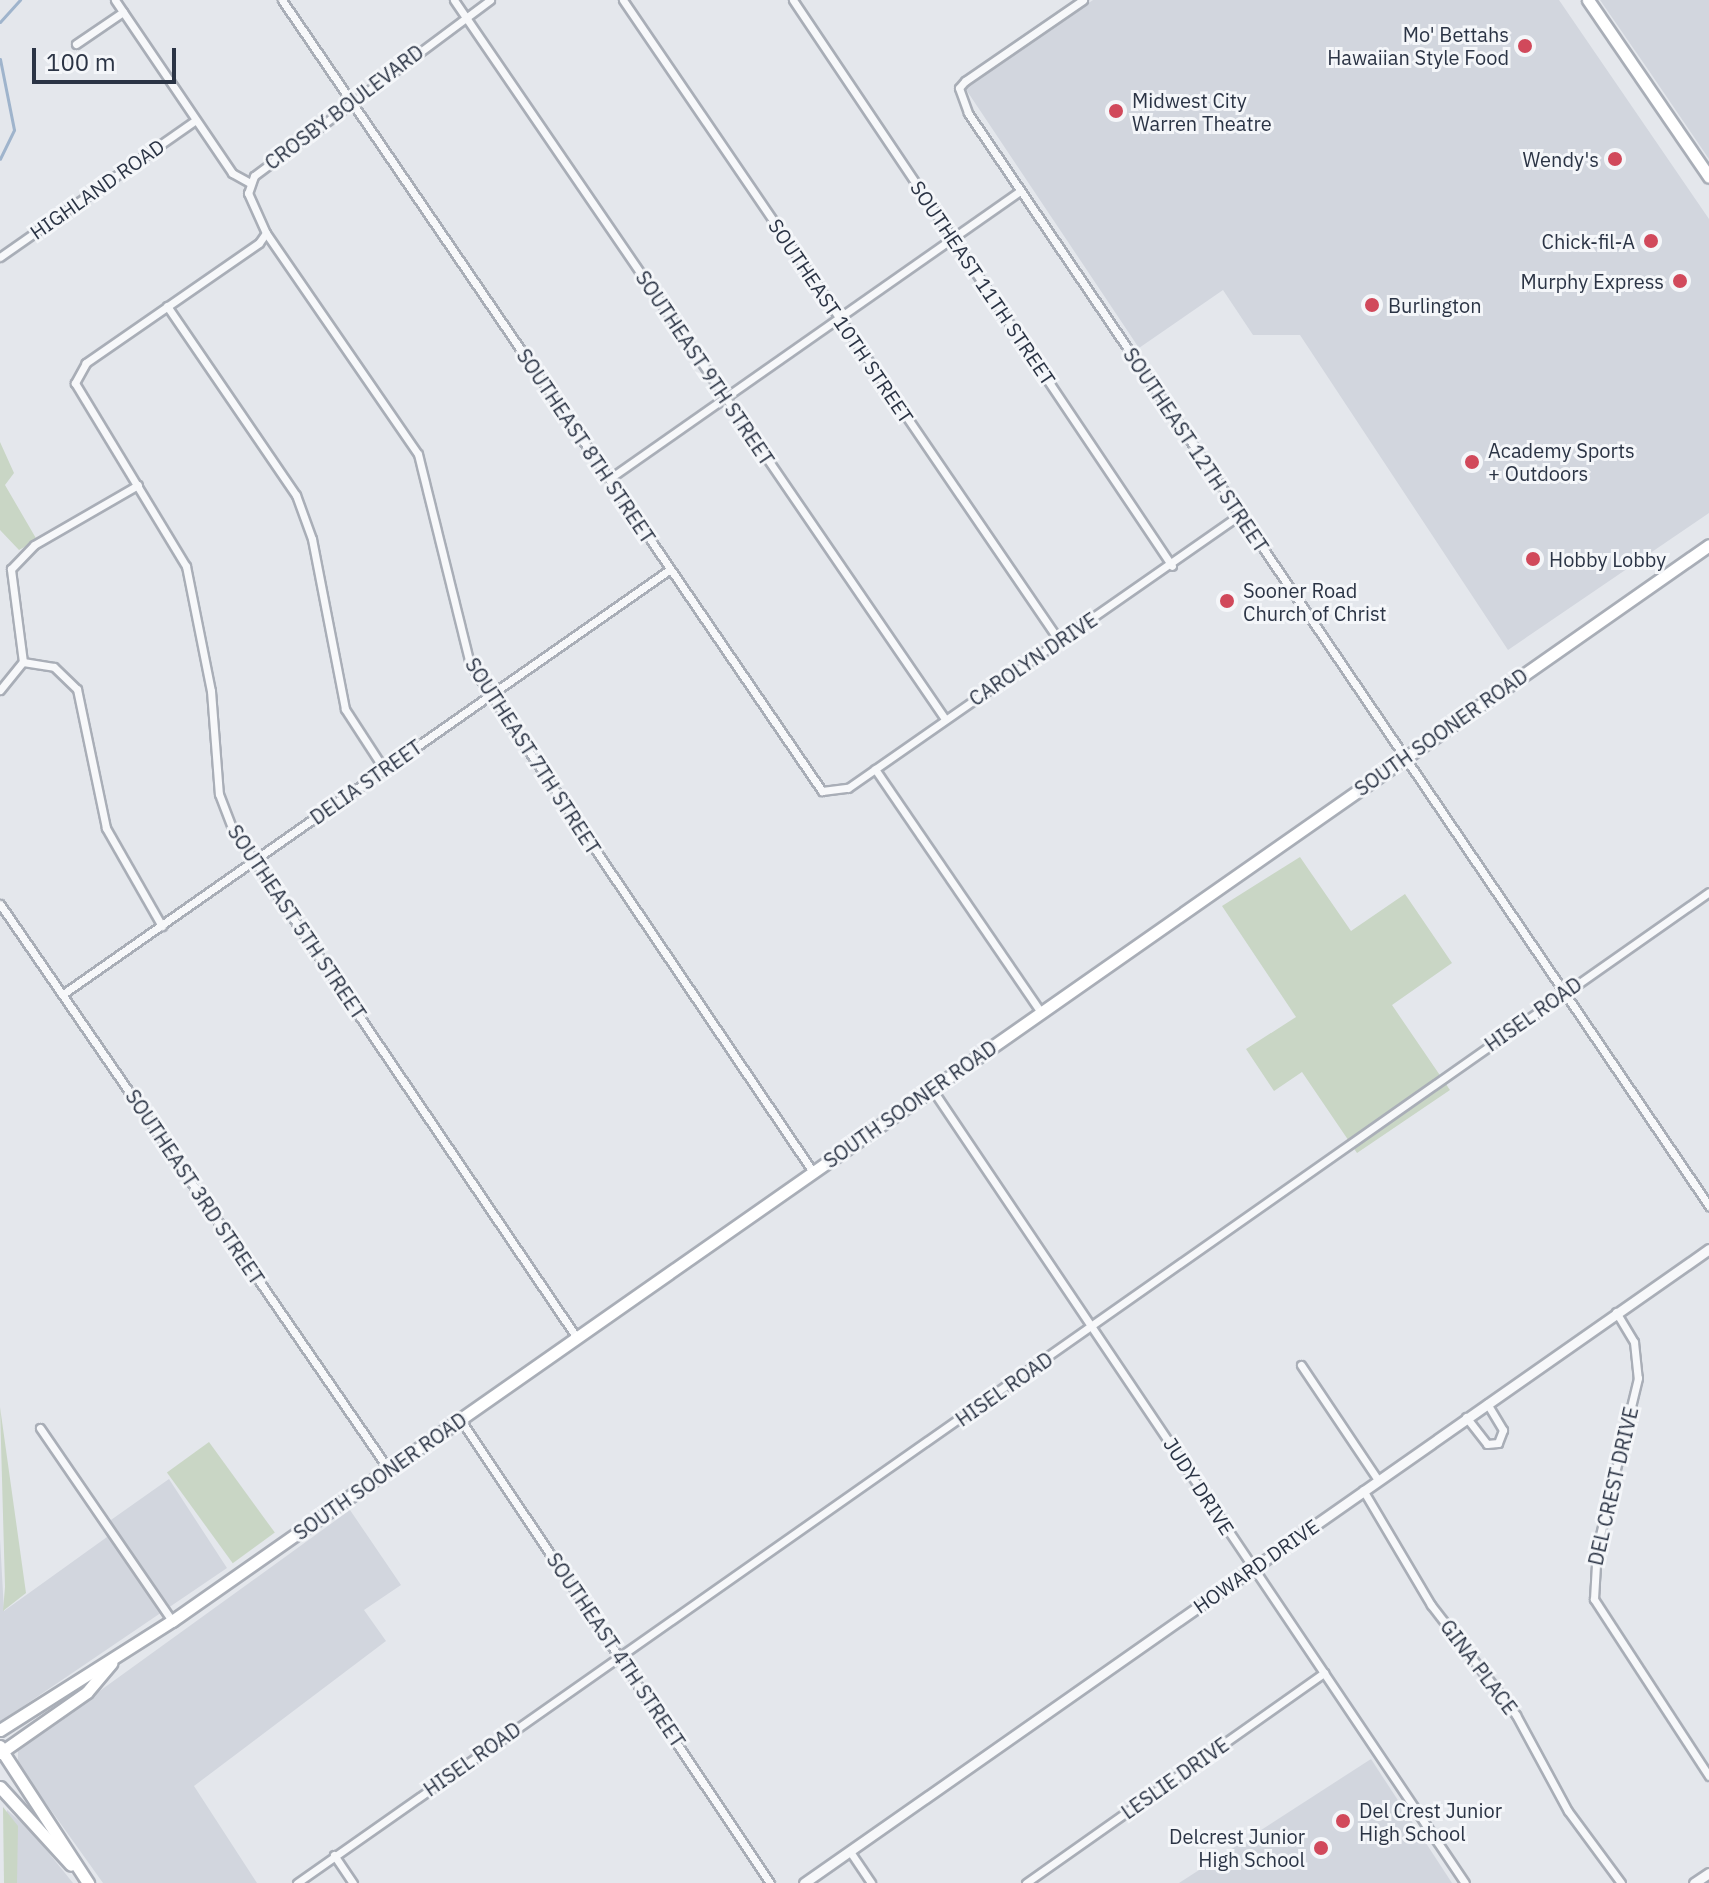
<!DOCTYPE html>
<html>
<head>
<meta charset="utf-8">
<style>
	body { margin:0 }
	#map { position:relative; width:1709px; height:1883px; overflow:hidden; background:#e4e7ec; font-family:"IBM Plex Sans",sans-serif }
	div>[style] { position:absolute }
	.built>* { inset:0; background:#d2d6de }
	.green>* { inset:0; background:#c9d6c5; transform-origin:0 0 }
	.stream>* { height:3px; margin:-1.5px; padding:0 1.5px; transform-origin:1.5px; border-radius:1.5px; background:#9fb4cc }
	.roads { filter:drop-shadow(2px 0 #a9aeb7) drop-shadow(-2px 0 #a9aeb7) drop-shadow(0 2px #a9aeb7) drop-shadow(0 -2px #a9aeb7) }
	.minor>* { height:7px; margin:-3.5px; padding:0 3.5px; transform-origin:3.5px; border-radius:3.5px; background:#f7f8fa }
	.tertiary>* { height:9px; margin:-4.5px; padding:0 4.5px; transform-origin:4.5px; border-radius:4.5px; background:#f7f8fa }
	.secondary>* { height:11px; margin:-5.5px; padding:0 5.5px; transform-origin:5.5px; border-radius:5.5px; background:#fff }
	.primary>* { height:12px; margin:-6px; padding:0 6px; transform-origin:6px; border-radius:6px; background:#fff }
	.dots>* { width:22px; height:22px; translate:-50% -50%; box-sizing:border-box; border:4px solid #f4f6f9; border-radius:50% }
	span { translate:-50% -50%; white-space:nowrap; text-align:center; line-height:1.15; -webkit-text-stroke:6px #f4f6f9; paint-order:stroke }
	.poi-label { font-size:20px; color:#2b3445 }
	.right { translate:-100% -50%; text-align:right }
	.left { translate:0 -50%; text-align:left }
	.street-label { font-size:20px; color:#2b3445 }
	.scale { position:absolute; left:32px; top:48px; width:144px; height:36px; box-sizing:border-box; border:4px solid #2b3445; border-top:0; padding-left:10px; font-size:24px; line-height:28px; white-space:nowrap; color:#2b3445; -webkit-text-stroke:6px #f4f6f9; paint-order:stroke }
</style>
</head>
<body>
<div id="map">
	<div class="built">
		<i style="clip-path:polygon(1093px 0,1559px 0,1709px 219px,1709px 513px,1508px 650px,1300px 335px,1253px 335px,1223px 290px,1139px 348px,965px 88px)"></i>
		<i style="clip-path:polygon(1600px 0,1709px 0,1709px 159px,1647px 68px)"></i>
		<i style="clip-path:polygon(169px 1479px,227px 1568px,0 1722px,0 1539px,4px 1611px,107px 1537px,101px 1527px)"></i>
		<i style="clip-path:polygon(350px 1510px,401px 1585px,364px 1610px,386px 1641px,194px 1786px,257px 1883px,103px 1883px,18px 1764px,18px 1750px)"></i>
		<i style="clip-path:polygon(1371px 1759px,1452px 1883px,1179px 1883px)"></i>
		<i style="clip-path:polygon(7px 1810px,31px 1831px,73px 1883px,8px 1883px)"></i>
	</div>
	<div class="green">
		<i style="clip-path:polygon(0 442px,14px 473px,5px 485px,37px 540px,19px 550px,0 530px)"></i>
		<i style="clip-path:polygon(1300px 857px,1351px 931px,1405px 894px,1452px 963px,1392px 1005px,1450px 1090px,1357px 1153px,1302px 1072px,1274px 1091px,1246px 1049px,1296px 1017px,1222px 906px)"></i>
		<i style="clip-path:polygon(0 1407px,26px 1593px,3px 1611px,5px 1587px)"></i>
		<i style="left:209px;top:1442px;width:112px;height:52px;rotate:54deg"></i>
		<i style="clip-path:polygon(3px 1807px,18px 1826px,17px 1883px,4px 1883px)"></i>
	</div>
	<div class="stream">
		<i style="left:0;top:22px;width:30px;rotate:-48deg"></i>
		<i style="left:0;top:59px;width:72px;rotate:78.8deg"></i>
		<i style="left:14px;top:130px;width:32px;rotate:116deg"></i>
	</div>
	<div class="roads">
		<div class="minor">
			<i style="left:115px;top:0;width:209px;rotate:55.9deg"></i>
			<i style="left:232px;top:173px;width:21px;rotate:29deg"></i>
			<i style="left:282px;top:0;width:958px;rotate:55.68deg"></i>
			<i style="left:822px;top:791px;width:26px;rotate:-7deg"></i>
			<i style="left:848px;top:788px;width:478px;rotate:-34.9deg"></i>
			<i style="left:454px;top:0;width:871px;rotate:55.67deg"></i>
			<i style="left:490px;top:0;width:294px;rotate:143.3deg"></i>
			<i style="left:254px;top:176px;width:18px;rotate:109deg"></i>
			<i style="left:248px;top:193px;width:44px;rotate:65.8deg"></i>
			<i style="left:266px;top:233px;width:12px;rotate:125deg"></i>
			<i style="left:259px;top:243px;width:211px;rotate:145.3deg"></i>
			<i style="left:86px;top:363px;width:23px;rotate:119deg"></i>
			<i style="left:75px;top:383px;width:214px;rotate:58.8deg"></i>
			<i style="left:186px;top:566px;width:127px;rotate:78.7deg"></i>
			<i style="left:211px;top:691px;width:103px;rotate:85.6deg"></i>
			<i style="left:219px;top:794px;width:36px;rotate:69deg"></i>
			<i style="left:232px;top:828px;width:616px;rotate:55.92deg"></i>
			<i style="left:623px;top:0;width:777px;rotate:55.76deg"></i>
			<i style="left:793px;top:0;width:681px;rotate:56.19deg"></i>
			<i style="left:1083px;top:0;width:143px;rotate:145.5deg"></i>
			<i style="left:965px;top:81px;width:9px;rotate:131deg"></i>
			<i style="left:959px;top:88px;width:27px;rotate:70deg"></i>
			<i style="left:968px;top:113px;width:1321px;rotate:55.86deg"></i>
			<i style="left:76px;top:44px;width:57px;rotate:-34.2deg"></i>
			<i style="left:266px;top:233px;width:268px;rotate:55.5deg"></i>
			<i style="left:418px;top:454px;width:216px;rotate:76.1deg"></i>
			<i style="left:470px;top:664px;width:613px;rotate:55.97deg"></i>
			<i style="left:0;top:257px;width:237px;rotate:-35deg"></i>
			<i style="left:167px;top:306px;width:229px;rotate:55.7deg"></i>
			<i style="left:296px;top:495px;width:47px;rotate:70deg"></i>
			<i style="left:312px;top:539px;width:173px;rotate:79deg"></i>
			<i style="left:345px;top:709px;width:72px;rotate:57deg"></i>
			<i style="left:609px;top:479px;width:502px;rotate:-35.02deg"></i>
			<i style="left:23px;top:662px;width:31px;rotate:9deg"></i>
			<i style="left:54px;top:667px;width:32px;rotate:44deg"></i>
			<i style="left:77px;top:689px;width:142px;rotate:78.2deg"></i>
			<i style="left:106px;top:828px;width:113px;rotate:60.3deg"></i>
			<i style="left:23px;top:662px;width:94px;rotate:-97.4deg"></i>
			<i style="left:11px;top:569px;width:33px;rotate:-46deg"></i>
			<i style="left:34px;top:545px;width:120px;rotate:-30deg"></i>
			<i style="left:0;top:690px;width:36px;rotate:-51deg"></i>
			<i style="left:875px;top:769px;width:294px;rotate:55.7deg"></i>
			<i style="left:0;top:904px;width:687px;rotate:55.5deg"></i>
			<i style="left:63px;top:994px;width:740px;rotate:-34.98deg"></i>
			<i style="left:932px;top:1089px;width:956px;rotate:56.13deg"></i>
			<i style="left:1616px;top:1312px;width:35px;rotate:59deg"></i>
			<i style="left:1634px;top:1342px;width:36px;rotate:84deg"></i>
			<i style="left:1638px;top:1378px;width:174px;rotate:103.6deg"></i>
			<i style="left:1597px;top:1547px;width:52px;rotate:93.3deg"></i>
			<i style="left:1594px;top:1599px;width:211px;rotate:57deg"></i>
			<i style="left:1301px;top:1365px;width:138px;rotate:56.2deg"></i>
			<i style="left:1466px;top:1417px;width:34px;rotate:52deg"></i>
			<i style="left:1487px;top:1444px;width:11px;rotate:-5deg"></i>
			<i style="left:1498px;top:1443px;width:14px;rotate:-69deg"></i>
			<i style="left:1503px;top:1430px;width:31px;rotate:-121deg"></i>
			<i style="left:460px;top:1419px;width:558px;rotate:56.25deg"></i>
			<i style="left:40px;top:1428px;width:234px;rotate:55.6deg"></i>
			<i style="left:1363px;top:1490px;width:134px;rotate:59.4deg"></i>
			<i style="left:1431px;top:1605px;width:139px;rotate:52.3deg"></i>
			<i style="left:1516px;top:1715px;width:109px;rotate:61.6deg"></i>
			<i style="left:1568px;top:1811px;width:89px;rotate:53.6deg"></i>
			<i style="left:851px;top:1853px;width:36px;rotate:56deg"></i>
			<i style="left:334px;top:1855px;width:34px;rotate:56deg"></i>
			<i style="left:297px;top:1883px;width:1725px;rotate:-35.06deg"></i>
			<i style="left:1026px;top:1883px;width:365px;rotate:-35.2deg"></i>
		</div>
		<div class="tertiary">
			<i style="left:804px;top:1883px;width:1105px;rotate:-35.01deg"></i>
			<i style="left:1694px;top:1883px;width:18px;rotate:-34deg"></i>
		</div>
		<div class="secondary">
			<i style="left:1588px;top:0;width:214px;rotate:55.6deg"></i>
			<i style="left:0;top:1730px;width:204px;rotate:-32.4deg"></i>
			<i style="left:172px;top:1621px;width:1876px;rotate:-34.99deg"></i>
			<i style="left:2px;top:1751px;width:158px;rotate:56.9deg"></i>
			<i style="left:0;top:1753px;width:106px;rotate:-35deg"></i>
			<i style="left:87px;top:1692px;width:38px;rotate:-50deg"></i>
			<i style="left:0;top:1787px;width:105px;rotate:47.7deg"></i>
		</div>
		<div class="primary">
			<i style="left:0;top:1747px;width:4px;rotate:63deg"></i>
		</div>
	</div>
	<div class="dots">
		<i style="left:1525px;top:46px;background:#d1495b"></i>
		<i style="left:1116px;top:111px;background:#d1495b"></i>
		<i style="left:1615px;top:159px;background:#d1495b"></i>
		<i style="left:1651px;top:241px;background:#d1495b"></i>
		<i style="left:1680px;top:281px;background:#d1495b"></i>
		<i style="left:1372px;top:305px;background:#d1495b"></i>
		<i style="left:1472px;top:462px;background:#d1495b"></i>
		<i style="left:1533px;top:559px;background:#d1495b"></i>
		<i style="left:1227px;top:601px;background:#d1495b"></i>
		<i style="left:1343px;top:1821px;background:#d1495b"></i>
		<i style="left:1321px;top:1848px;background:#d1495b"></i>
	</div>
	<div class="poi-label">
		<span class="right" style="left:1509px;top:46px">Mo' Bettahs<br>Hawaiian Style Food</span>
		<span class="left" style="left:1132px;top:112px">Midwest City<br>Warren Theatre</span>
		<span class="right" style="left:1599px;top:159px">Wendy's</span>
		<span class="right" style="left:1635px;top:241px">Chick-fil-A</span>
		<span class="right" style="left:1664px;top:281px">Murphy Express</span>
		<span class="left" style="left:1388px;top:305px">Burlington</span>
		<span class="left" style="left:1488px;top:462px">Academy Sports<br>+ Outdoors</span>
		<span class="left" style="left:1549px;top:559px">Hobby Lobby</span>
		<span class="left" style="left:1243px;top:602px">Sooner Road<br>Church of Christ</span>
		<span class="left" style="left:1359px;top:1822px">Del Crest Junior<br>High School</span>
		<span class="right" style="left:1305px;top:1848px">Delcrest Junior<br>High School</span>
	</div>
	<div class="street-label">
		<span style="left:344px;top:107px;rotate:-37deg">CROSBY BOULEVARD</span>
		<span style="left:97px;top:189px;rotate:-35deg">HIGHLAND ROAD</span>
		<span style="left:983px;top:283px;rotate:56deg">SOUTHEAST 11TH STREET</span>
		<span style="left:841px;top:321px;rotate:56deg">SOUTHEAST 10TH STREET</span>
		<span style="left:705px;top:368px;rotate:56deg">SOUTHEAST 9TH STREET</span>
		<span style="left:586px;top:446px;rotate:56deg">SOUTHEAST 8TH STREET</span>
		<span style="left:1196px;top:450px;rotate:56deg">SOUTHEAST 12TH STREET</span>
		<span style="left:1033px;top:659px;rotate:-34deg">CAROLYN DRIVE</span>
		<span style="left:1441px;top:732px;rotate:-35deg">SOUTH SOONER ROAD</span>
		<span style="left:533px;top:756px;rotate:57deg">SOUTHEAST 7TH STREET</span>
		<span style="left:366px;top:782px;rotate:-35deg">DELIA STREET</span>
		<span style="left:297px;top:922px;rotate:56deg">SOUTHEAST 5TH STREET</span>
		<span style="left:1533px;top:1014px;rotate:-35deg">HISEL ROAD</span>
		<span style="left:910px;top:1104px;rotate:-35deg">SOUTH SOONER ROAD</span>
		<span style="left:195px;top:1187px;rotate:56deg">SOUTHEAST 3RD STREET</span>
		<span style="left:1004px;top:1389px;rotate:-35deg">HISEL ROAD</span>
		<span style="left:380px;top:1476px;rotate:-35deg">SOUTH SOONER ROAD</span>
		<span style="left:1199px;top:1486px;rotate:57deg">JUDY DRIVE</span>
		<span style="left:1613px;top:1486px;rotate:-77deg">DEL CREST DRIVE</span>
		<span style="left:1256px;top:1566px;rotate:-35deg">HOWARD DRIVE</span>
		<span style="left:616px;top:1650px;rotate:56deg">SOUTHEAST 4TH STREET</span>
		<span style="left:1479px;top:1667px;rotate:53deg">GINA PLACE</span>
		<span style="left:472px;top:1759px;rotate:-35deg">HISEL ROAD</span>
		<span style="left:1175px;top:1778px;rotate:-35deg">LESLIE DRIVE</span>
	</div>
	<div class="scale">100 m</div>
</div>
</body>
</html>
